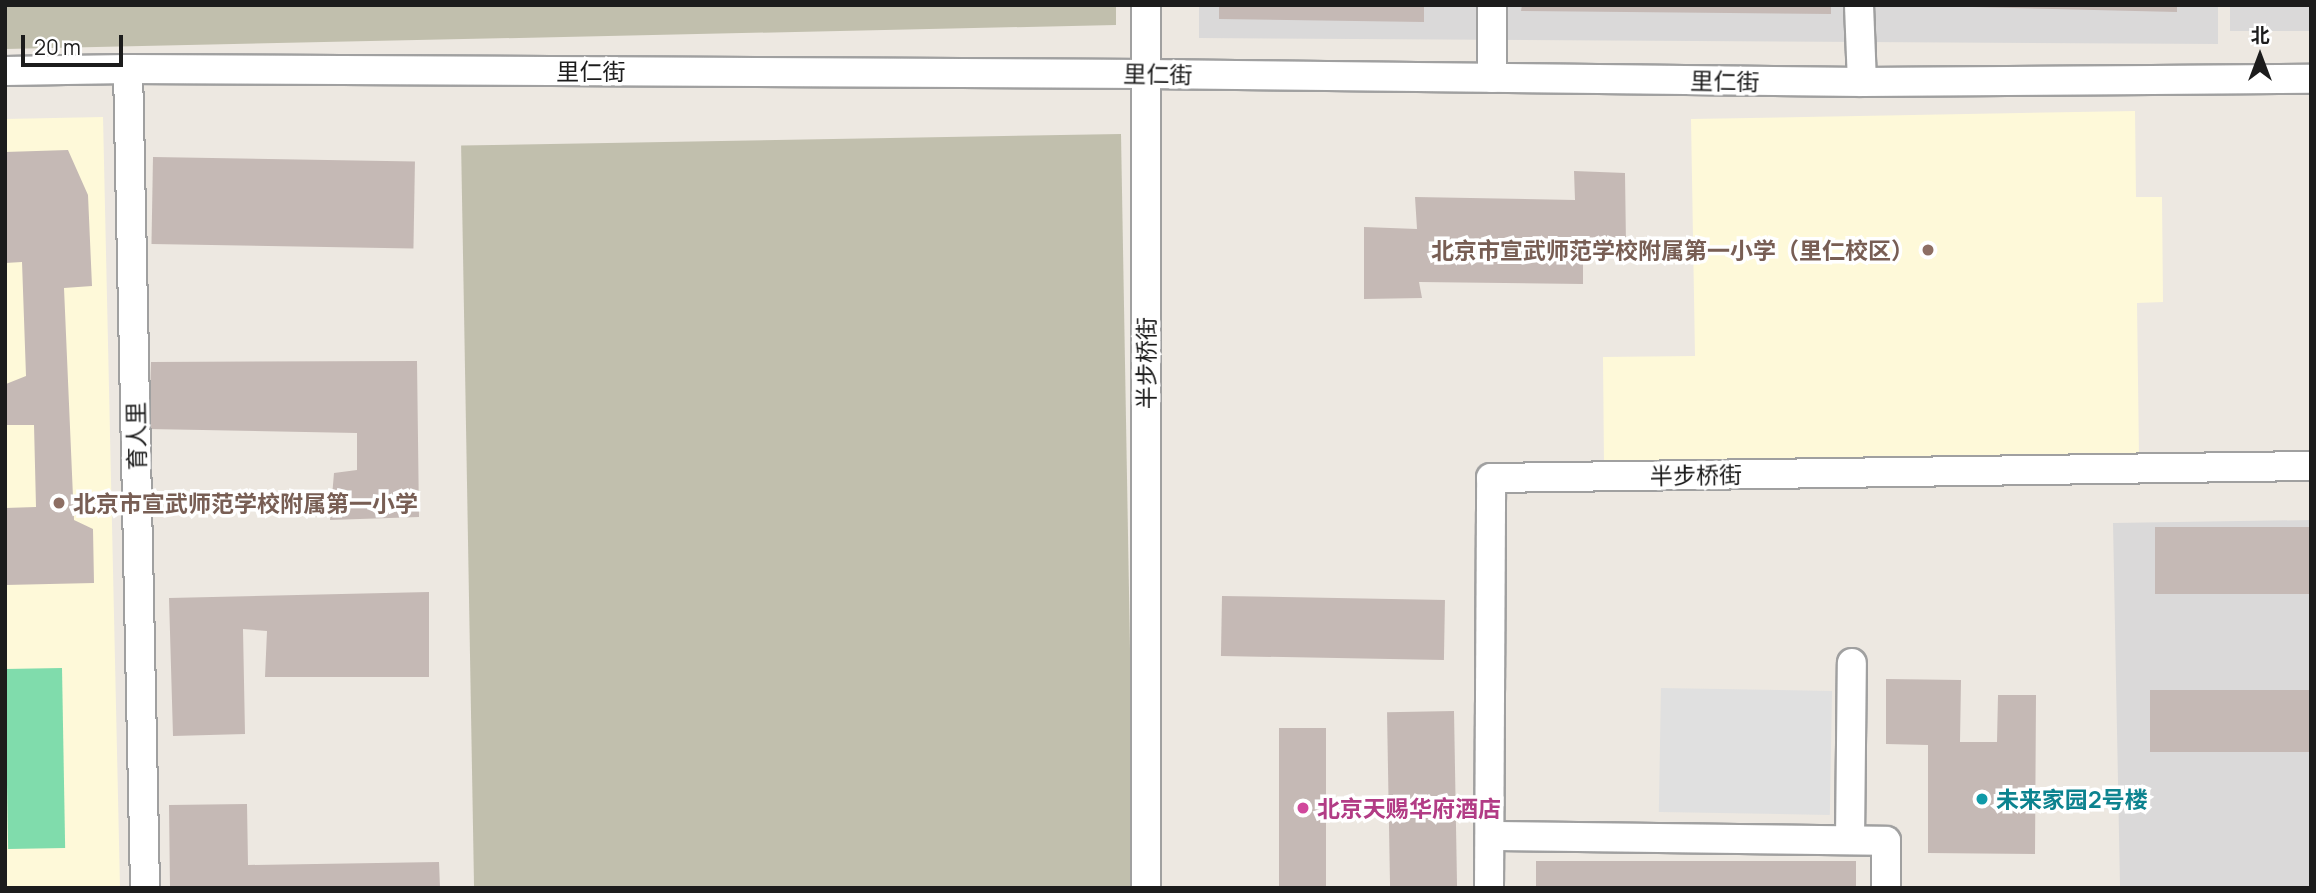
<!DOCTYPE html>
<html>
<head>
<meta charset="utf-8">
<style>
	body { margin:0 }
	#map { position:relative; width:2316px; height:893px; overflow:hidden; background:#ede8e1; font-family:Manrope,"Noto Sans SC",sans-serif }
	div>[style] { position:absolute }
	.residential>* { inset:0; background:#dad9d9; transform-origin:0 0 }
	.education>* { inset:0; background:#fef9d9 }
	.construction>* { inset:0; background:#c1bfad; transform-origin:0 0 }
	.pitch>* { inset:0; background:#80dcac; transform-origin:0 0 }
	.parking>* { inset:0; background:#e0e0e0; transform-origin:0 0 }
	.building>* { inset:0; background:#c5b9b5; transform-origin:0 0 }
	.roads { filter:drop-shadow(2px 0 #a0a0a0) drop-shadow(-2px 0 #a0a0a0) drop-shadow(0 2px #a0a0a0) drop-shadow(0 -2px #a0a0a0) }
	.minor>* { height:28px; margin:-14px; padding:0 14px; transform-origin:14px; border-radius:14px; background:#fff }
	.dots>* { width:19px; height:19px; translate:-50% -50%; box-sizing:border-box; border:4px solid #fff; border-radius:50% }
	span { translate:-50% -50%; white-space:nowrap; text-align:center; line-height:1.15; -webkit-text-stroke:7px #fff; paint-order:stroke }
	.street-label { font-size:23px; color:#1c1c1c }
	.education-label { font-size:23px; color:#785e54; font-weight:700 }
	.right { translate:-100% -50%; text-align:right }
	.left { translate:0 -50%; text-align:left }
	.culture-label { font-size:23px; color:#0d838f; font-weight:700 }
	.hotel-label { font-size:23px; color:#b23c85; font-weight:700 }
	.frame { position:absolute; inset:0; border:7px solid #1c1c1c; pointer-events:none }
	.north { position:absolute; left:2225px; top:21px; width:70px; height:70px; -webkit-text-stroke:5px #fff; paint-order:stroke; rotate:0deg; font-size:19px; font-weight:700; line-height:28px; text-align:center; color:#1c1c1c }
	.north::after { content:''; display:block; margin:auto; width:24px; height:32px; background:#1c1c1c; clip-path:polygon(50% 0,100% 100%,50% 72%,0 100%) }
	.scale { position:absolute; left:21px; top:35px; width:102px; height:32px; box-sizing:border-box; border:4px solid #1c1c1c; border-top:0; padding-left:9px; font-size:21px; line-height:24px; white-space:nowrap; color:#1c1c1c; -webkit-text-stroke:5px #fff; paint-order:stroke }
</style>
</head>
<body>
<div id="map">
	<div class="residential">
		<i style="clip-path:polygon(1199px 5px,2218px 5px,2218px 44px,1199px 38px)"></i>
		<i style="left:2230px;top:5px;width:81px;height:26px"></i>
		<i style="clip-path:polygon(2311px 520px,2311px 888px,2018px 888px,2120px 886px,2113px 523px)"></i>
	</div>
	<div class="education">
		<i style="clip-path:polygon(2135px 111px,2136px 197px,2162px 197px,2163px 302px,2137px 303px,2139px 457px,1604px 466px,1603px 357px,1695px 356px,1691px 119px)"></i>
		<i style="clip-path:polygon(103px 117px,120px 888px,5px 888px,5px 119px)"></i>
	</div>
	<div class="construction">
		<i style="clip-path:polygon(5px 5px,1116px 5px,1116px 25px,5px 49px)"></i>
		<i style="left:1121px;top:134px;width:754px;height:660px;rotate:89deg"></i>
	</div>
	<div class="pitch">
		<i style="left:62px;top:668px;width:180px;height:57px;rotate:89deg"></i>
	</div>
	<div class="parking">
		<i style="left:1661px;top:688px;width:171px;height:124px;rotate:1deg"></i>
	</div>
	<div class="building">
		<i style="clip-path:polygon(1219px 5px,1424px 5px,1424px 22px,1219px 19px)"></i>
		<i style="clip-path:polygon(1522px 5px,1831px 5px,1831px 14px,1521px 11px)"></i>
		<i style="clip-path:polygon(1891px 5px,2177px 5px,2177px 12px)"></i>
		<i style="clip-path:polygon(68px 150px,88px 195px,92px 286px,64px 288px,74px 520px,93px 529px,94px 583px,5px 585px,5px 508px,36px 507px,34px 425px,6px 425px,6px 384px,26px 376px,22px 262px,5px 263px,5px 152px)"></i>
		<i style="left:153px;top:157px;width:262px;height:87px;rotate:1deg"></i>
		<i style="clip-path:polygon(1574px 171px,1625px 173px,1626px 245px,1583px 244px,1583px 284px,1419px 282px,1422px 298px,1364px 299px,1364px 227px,1417px 229px,1415px 197px,1575px 200px)"></i>
		<i style="clip-path:polygon(417px 361px,419px 517px,330px 520px,334px 473px,357px 470px,357px 433px,149px 429px,151px 362px)"></i>
		<i style="left:2155px;top:527px;width:156px;height:67px"></i>
		<i style="clip-path:polygon(429px 592px,429px 677px,265px 677px,267px 631px,243px 629px,245px 734px,173px 736px,169px 598px)"></i>
		<i style="left:1222px;top:596px;width:223px;height:60px;rotate:1deg"></i>
		<i style="clip-path:polygon(1886px 679px,1961px 680px,1960px 742px,1997px 742px,1998px 695px,2036px 695px,2035px 854px,1928px 853px,1928px 745px,1886px 744px)"></i>
		<i style="left:2150px;top:690px;width:161px;height:62px"></i>
		<i style="left:1454px;top:711px;width:177px;height:67px;rotate:89deg"></i>
		<i style="left:1326px;top:728px;width:160px;height:47px;rotate:90deg"></i>
		<i style="clip-path:polygon(247px 804px,248px 865px,439px 862px,440px 888px,170px 888px,169px 805px)"></i>
		<i style="left:1536px;top:861px;width:320px;height:27px"></i>
	</div>
	<div class="roads">
		<div class="minor">
			<i style="left:1492px;top:5px;width:73px;rotate:90deg"></i>
			<i style="left:1859px;top:5px;width:77px;rotate:87.8deg"></i>
			<i style="left:128px;top:69px;width:819px;rotate:88.81deg"></i>
			<i style="left:5px;top:71px;width:123px;rotate:-0.9deg"></i>
			<i style="left:128px;top:69px;width:1018px;rotate:0.28deg"></i>
			<i style="left:1146px;top:74px;width:716px;rotate:0.64deg"></i>
			<i style="left:1862px;top:82px;width:449px;rotate:-0.4deg"></i>
			<i style="left:1491px;top:836px;width:395px;rotate:0.7deg"></i>
			<i style="left:1886px;top:841px;width:47px;rotate:90deg"></i>
			<i style="left:1850px;top:840px;width:177px;rotate:-89.4deg"></i>
			<i style="left:1146px;top:888px;width:883px;rotate:-90deg"></i>
			<i style="left:1489px;top:888px;width:410px;rotate:-89.7deg"></i>
			<i style="left:1491px;top:478px;width:820px;rotate:-0.84deg"></i>
		</div>
	</div>
	<div class="dots">
		<i style="left:1928px;top:250px;background:#8d6e63"></i>
		<i style="left:59px;top:503px;background:#8d6e63"></i>
		<i style="left:1982px;top:799px;background:#0f9aa8"></i>
		<i style="left:1303px;top:808px;background:#d1479c"></i>
	</div>
	<div class="street-label">
		<span style="left:591px;top:71px">里仁街</span>
		<span style="left:1158px;top:74px;rotate:1deg">里仁街</span>
		<span style="left:1725px;top:81px;rotate:1deg">里仁街</span>
		<span style="left:1146px;top:363px;rotate:-90deg">半步桥街</span>
		<span style="left:136px;top:436px;rotate:-91deg">育人里</span>
		<span style="left:1696px;top:475px;rotate:-1deg">半步桥街</span>
	</div>
	<div class="education-label">
		<span class="right" style="left:1914px;top:250px">北京市宣武师范学校附属第一小学（里仁校区）</span>
		<span class="left" style="left:73px;top:503px">北京市宣武师范学校附属第一小学</span>
	</div>
	<div class="culture-label">
		<span class="left" style="left:1996px;top:799px">未来家园2号楼</span>
	</div>
	<div class="hotel-label">
		<span class="left" style="left:1317px;top:808px">北京天赐华府酒店</span>
	</div>
	<div class="frame"></div>
	<div class="north">北</div>
	<div class="scale">20 m</div>
</div>
</body>
</html>
